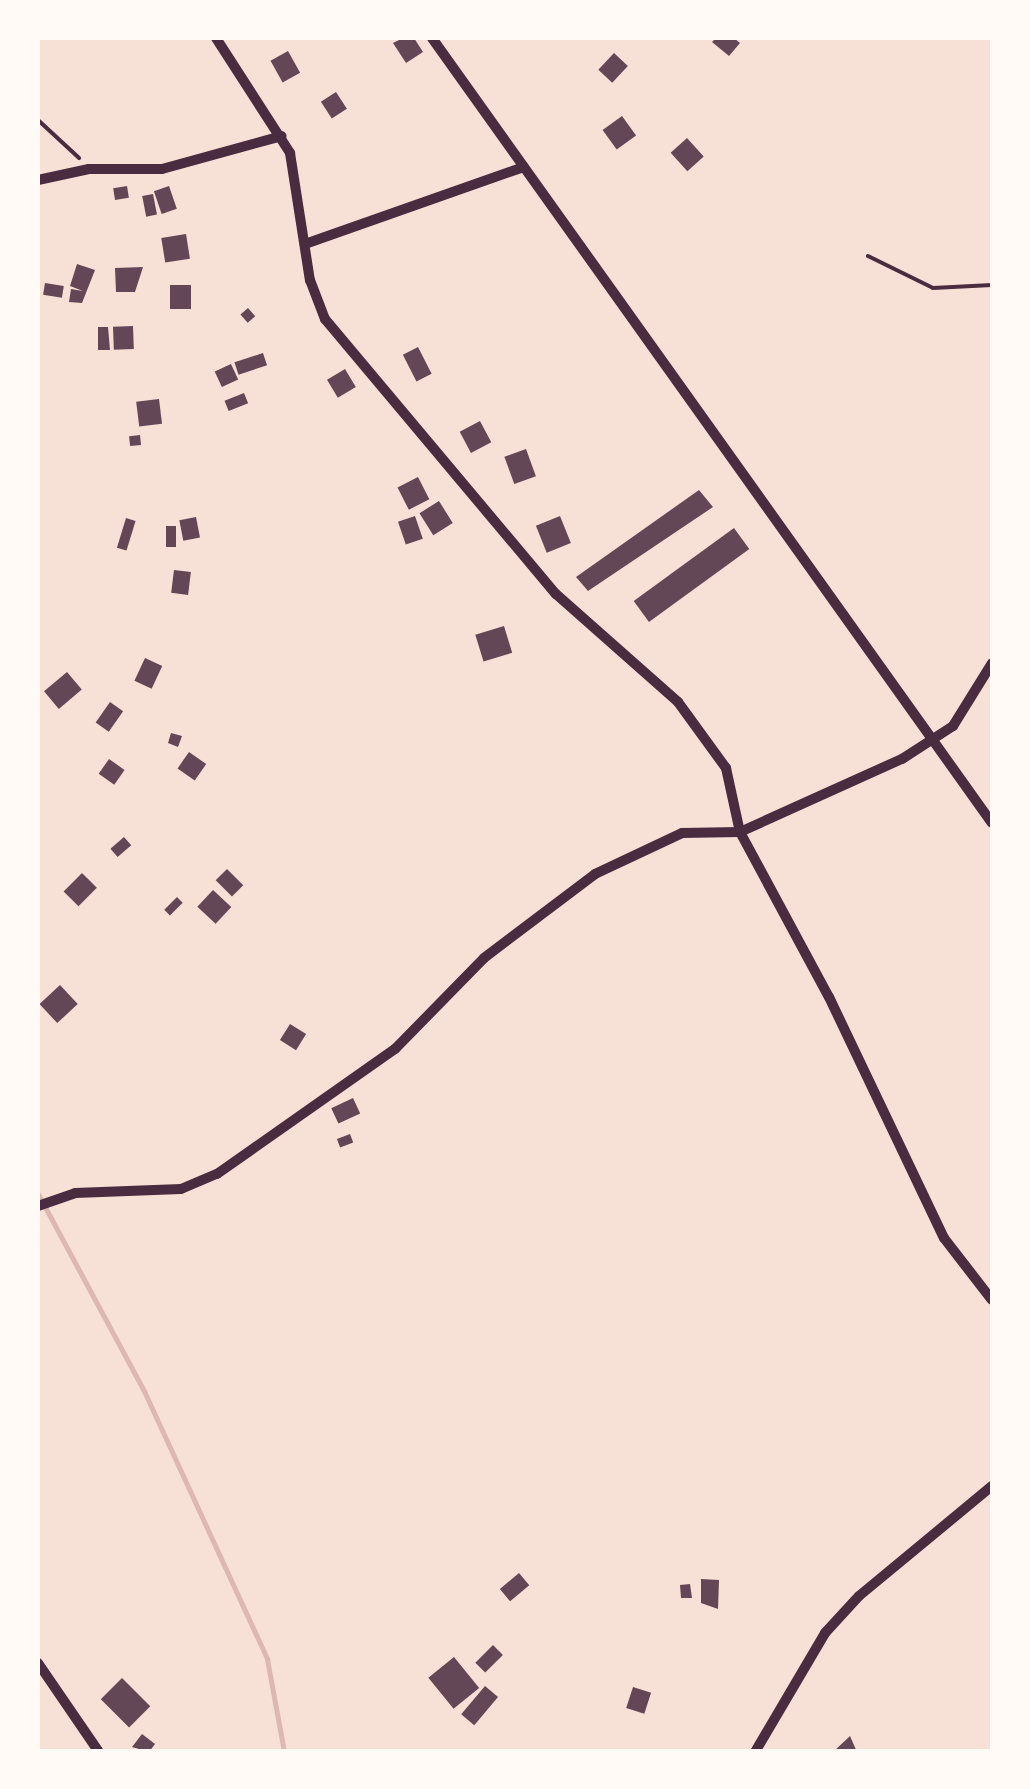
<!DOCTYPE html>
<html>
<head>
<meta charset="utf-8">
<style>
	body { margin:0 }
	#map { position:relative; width:1030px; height:1789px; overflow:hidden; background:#f7e1d7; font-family:Jost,sans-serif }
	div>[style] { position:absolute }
	.stream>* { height:5px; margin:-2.5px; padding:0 2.5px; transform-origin:2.5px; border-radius:2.5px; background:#dcb8b0 }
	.building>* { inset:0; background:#644757; transform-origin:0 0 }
	.path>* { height:4px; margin:-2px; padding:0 2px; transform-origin:2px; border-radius:2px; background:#4a2c40 }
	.minor>* { height:10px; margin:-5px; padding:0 5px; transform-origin:5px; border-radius:5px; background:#4a2c40 }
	span { translate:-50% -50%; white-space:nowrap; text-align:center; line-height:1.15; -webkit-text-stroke:8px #fffaf5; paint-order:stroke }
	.frame { position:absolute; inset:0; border:40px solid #fffaf5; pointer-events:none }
</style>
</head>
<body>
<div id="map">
	<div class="stream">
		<i style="left:38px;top:1194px;width:224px;rotate:61.7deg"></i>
		<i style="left:144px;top:1391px;width:295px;rotate:65.3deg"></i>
		<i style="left:267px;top:1659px;width:95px;rotate:79.6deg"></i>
	</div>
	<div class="building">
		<i style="clip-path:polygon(403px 38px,414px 38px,423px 52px,406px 63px,393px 43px)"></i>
		<i style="clip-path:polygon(716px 38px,734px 38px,740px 43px,729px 56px,712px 42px)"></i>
		<i style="left:288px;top:51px;width:25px;height:20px;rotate:61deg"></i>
		<i style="left:614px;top:53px;width:19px;height:23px;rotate:43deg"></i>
		<i style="left:336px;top:92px;width:20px;height:18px;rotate:57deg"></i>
		<i style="left:622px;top:116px;width:24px;height:24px;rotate:54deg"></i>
		<i style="left:687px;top:138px;width:25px;height:22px;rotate:48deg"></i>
		<i style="left:127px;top:186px;width:12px;height:14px;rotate:81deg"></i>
		<i style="left:169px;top:186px;width:24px;height:16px;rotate:71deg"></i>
		<i style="left:153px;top:194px;width:21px;height:11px;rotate:79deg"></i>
		<i style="left:186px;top:234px;width:25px;height:25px;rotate:81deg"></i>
		<i style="clip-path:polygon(77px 264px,95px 270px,82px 303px,69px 302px,71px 289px,83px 291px,70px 286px)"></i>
		<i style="clip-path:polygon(143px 267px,135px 292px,116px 292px,115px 268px)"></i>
		<i style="left:45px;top:283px;width:19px;height:12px;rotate:9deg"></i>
		<i style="left:191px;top:285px;width:24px;height:21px;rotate:90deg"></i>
		<i style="left:248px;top:308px;width:11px;height:10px;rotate:49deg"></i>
		<i style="left:133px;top:326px;width:23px;height:20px;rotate:88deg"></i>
		<i style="clip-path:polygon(98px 327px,108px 327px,110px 350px,98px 350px)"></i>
		<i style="left:418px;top:347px;width:30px;height:17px;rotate:63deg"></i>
		<i style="left:263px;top:353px;width:13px;height:30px;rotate:72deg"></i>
		<i style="left:231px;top:364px;width:17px;height:18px;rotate:65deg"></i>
		<i style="left:345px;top:369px;width:21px;height:21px;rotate:59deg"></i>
		<i style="left:244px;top:393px;width:11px;height:21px;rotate:68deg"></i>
		<i style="left:159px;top:399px;width:25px;height:23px;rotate:83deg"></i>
		<i style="left:480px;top:421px;width:24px;height:23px;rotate:62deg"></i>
		<i style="left:140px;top:435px;width:10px;height:11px;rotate:84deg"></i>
		<i style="left:526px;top:449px;width:29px;height:23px;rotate:70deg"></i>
		<i style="left:418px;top:477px;width:25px;height:23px;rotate:63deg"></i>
		<i style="clip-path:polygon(699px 490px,713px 507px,588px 591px,576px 577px)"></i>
		<i style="left:439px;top:501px;width:26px;height:23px;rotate:58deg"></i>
		<i style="left:415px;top:516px;width:24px;height:18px;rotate:71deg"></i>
		<i style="left:560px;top:516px;width:29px;height:26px;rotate:68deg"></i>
		<i style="left:196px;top:517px;width:21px;height:17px;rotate:79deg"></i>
		<i style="left:126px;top:518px;width:10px;height:31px;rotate:17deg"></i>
		<i style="left:166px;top:526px;width:10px;height:21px"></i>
		<i style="left:734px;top:528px;width:26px;height:124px;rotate:54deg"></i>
		<i style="left:174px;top:570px;width:17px;height:23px;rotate:7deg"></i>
		<i style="left:504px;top:626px;width:28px;height:30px;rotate:73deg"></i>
		<i style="left:145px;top:658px;width:19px;height:25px;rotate:25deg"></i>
		<i style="left:67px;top:672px;width:23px;height:30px;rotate:50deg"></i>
		<i style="left:110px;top:702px;width:16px;height:25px;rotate:35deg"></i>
		<i style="clip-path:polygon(171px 733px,182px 736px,178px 747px,168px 743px)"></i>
		<i style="left:189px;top:752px;width:21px;height:20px;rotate:35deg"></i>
		<i style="left:109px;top:759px;width:19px;height:18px;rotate:35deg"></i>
		<i style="left:124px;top:837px;width:11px;height:18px;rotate:49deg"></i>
		<i style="left:227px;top:869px;width:23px;height:16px;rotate:45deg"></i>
		<i style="left:82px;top:873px;width:21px;height:26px;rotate:45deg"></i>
		<i style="left:213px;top:890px;width:25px;height:23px;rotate:43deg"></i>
		<i style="left:177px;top:897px;width:8px;height:18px;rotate:45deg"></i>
		<i style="left:60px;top:985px;width:26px;height:28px;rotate:47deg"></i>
		<i style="left:290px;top:1024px;width:19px;height:19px;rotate:32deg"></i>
		<i style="left:353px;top:1098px;width:17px;height:24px;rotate:65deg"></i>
		<i style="left:350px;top:1134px;width:9px;height:14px;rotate:69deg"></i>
		<i style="left:519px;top:1573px;width:16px;height:25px;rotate:50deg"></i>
		<i style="clip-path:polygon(701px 1579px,719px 1580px,718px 1609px,701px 1603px)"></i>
		<i style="clip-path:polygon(690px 1584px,692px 1598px,681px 1598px,680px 1585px)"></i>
		<i style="left:493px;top:1645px;width:14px;height:25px;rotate:45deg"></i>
		<i style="left:454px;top:1657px;width:40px;height:33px;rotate:51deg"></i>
		<i style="left:122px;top:1678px;width:40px;height:30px;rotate:45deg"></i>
		<i style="left:485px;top:1686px;width:17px;height:37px;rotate:40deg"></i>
		<i style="left:633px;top:1687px;width:19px;height:22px;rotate:18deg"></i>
		<i style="clip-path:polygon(142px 1734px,155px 1744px,149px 1752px,132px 1747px)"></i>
		<i style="clip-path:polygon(850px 1736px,857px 1752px,833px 1752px)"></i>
	</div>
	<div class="path">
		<i style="left:38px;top:120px;width:56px;rotate:42.8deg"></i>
		<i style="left:868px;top:256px;width:72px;rotate:26.2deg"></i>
		<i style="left:933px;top:288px;width:59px;rotate:-2.9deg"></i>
	</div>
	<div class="minor">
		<i style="left:216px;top:38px;width:137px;rotate:57.2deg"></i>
		<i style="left:290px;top:153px;width:129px;rotate:81.1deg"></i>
		<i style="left:310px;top:280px;width:42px;rotate:69deg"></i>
		<i style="left:325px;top:319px;width:359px;rotate:50deg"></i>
		<i style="left:556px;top:594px;width:163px;rotate:41.5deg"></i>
		<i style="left:678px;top:702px;width:82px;rotate:54deg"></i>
		<i style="left:726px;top:768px;width:66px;rotate:77.7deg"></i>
		<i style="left:740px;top:832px;width:187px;rotate:61.7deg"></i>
		<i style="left:829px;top:997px;width:267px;rotate:64.5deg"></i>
		<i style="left:944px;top:1238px;width:78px;rotate:52.3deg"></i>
		<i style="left:432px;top:38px;width:964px;rotate:54.5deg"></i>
		<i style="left:38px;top:180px;width:52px;rotate:-12.2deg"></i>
		<i style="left:89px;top:169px;width:73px"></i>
		<i style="left:162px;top:169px;width:124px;rotate:-15.4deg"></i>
		<i style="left:305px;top:244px;width:232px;rotate:-19.4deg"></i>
		<i style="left:38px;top:1206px;width:39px;rotate:-19deg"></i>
		<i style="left:75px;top:1193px;width:106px;rotate:-2.2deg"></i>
		<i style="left:181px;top:1189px;width:39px;rotate:-23deg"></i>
		<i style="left:217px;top:1174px;width:218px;rotate:-35.1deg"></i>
		<i style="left:395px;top:1049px;width:127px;rotate:-45.6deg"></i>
		<i style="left:484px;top:958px;width:139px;rotate:-37.1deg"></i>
		<i style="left:595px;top:874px;width:96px;rotate:-25.2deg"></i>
		<i style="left:682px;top:833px;width:58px;rotate:-1deg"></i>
		<i style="left:740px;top:832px;width:178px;rotate:-24.3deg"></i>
		<i style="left:902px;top:759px;width:61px;rotate:-32.9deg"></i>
		<i style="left:953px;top:726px;width:74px;rotate:-58.2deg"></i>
		<i style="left:38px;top:1663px;width:108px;rotate:55.6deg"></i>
		<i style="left:755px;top:1752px;width:138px;rotate:-59.5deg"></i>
		<i style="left:825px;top:1633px;width:50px;rotate:-47.4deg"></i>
		<i style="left:859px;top:1596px;width:173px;rotate:-39.6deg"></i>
	</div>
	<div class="frame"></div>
</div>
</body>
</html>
